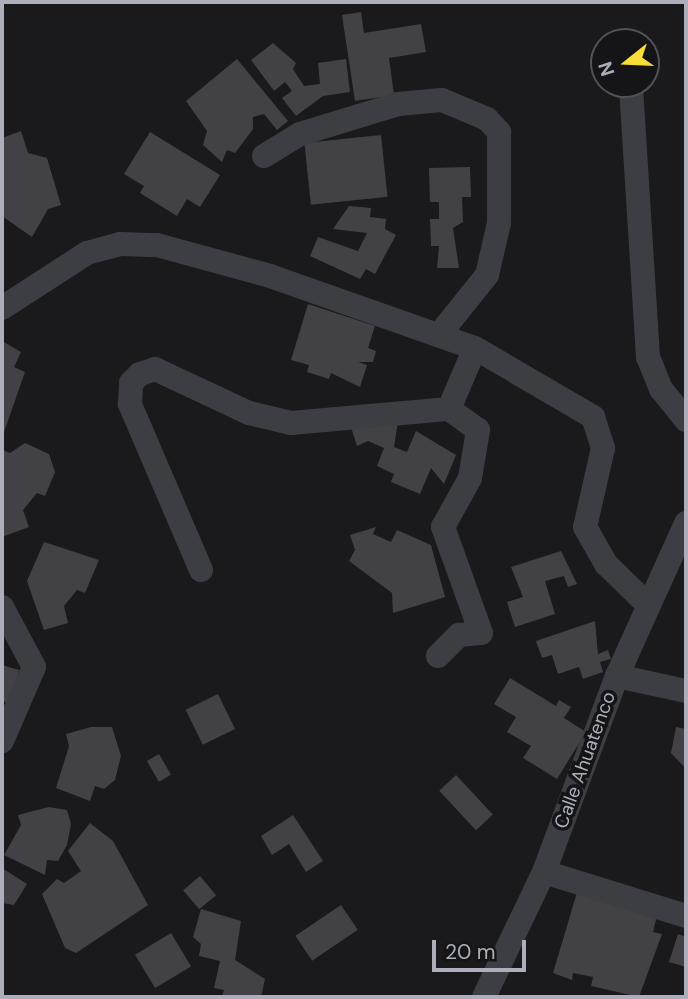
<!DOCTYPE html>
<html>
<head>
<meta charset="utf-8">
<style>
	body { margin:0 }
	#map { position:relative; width:688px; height:999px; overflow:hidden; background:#1a1a1c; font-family:"DM Sans",sans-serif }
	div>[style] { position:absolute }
	.building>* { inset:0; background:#424246; transform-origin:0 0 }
	.street>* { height:24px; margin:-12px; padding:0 12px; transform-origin:12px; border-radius:12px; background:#3d3d44 }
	span { translate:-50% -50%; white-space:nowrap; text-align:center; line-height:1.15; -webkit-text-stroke:7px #151518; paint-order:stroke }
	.street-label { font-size:19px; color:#acaebc }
	.frame { position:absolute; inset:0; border:4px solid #acaebc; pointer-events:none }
	.north { position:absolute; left:590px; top:28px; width:70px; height:70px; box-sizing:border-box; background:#151518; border:2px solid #51525a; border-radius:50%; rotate:252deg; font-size:19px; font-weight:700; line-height:28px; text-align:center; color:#acaebc }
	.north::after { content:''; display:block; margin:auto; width:24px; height:32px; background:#f8dd36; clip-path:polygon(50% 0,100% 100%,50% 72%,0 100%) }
	.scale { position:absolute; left:432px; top:940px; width:94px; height:32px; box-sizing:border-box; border:4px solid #acaebc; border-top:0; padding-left:9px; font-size:21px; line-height:24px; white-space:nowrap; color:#acaebc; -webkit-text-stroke:5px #151518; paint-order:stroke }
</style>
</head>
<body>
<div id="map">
	<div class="building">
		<i style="clip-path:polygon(361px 12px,364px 33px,421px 24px,426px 52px,389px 58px,394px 95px,355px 101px,342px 15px)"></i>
		<i style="clip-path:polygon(273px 43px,296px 63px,293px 69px,304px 86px,320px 84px,318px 63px,346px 59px,350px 92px,323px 96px,296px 116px,282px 98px,292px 91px,285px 82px,274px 91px,251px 60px)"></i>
		<i style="clip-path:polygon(237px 59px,288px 121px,277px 130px,264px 114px,253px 117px,253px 129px,235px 153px,227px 150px,222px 162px,203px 145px,207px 131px,186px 101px)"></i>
		<i style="clip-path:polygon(21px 131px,28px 153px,47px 158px,61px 205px,48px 209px,32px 237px,2px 216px,2px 138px)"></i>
		<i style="clip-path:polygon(150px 132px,220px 175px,200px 207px,187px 199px,177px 216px,140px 193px,144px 186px,124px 174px)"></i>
		<i style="left:381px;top:135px;width:62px;height:77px;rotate:84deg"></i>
		<i style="clip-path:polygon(470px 167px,471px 197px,462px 197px,463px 222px,453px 228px,459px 268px,437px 268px,439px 246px,431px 246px,430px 219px,439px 219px,439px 202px,430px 202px,429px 168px)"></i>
		<i style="clip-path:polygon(349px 206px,371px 208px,370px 217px,386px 219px,385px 229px,396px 235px,375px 274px,366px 269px,360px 279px,310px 256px,318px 237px,358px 251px,367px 233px,333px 229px)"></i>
		<i style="clip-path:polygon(308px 304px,375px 326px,368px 348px,376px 351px,373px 362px,358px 362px,367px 365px,360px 387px,331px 373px,329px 379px,307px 372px,309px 365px,291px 360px)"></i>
		<i style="clip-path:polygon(2px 341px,21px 352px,14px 367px,25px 372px,2px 438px)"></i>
		<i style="clip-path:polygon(398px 421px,394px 447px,407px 452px,416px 431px,456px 455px,444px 484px,431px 468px,420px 494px,391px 482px,394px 474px,377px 466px,384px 448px,368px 441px,357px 446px,351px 427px)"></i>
		<i style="clip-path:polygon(25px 443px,49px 454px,55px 472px,45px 496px,37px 493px,23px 510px,29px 527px,2px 537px,2px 450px,10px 453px)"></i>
		<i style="clip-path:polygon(376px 527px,373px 534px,391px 542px,397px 530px,431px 545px,445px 597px,393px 613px,392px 593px,349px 561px,355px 550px,350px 535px)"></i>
		<i style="clip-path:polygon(44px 542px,99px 560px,85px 593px,77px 590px,64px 606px,68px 623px,44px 630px,27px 581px)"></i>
		<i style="clip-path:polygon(561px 551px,577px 584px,568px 587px,564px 576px,545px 581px,555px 614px,515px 627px,507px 602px,523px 597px,511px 567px)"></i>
		<i style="clip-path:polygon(595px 621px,598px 654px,608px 650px,611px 659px,600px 662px,603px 672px,583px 679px,579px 667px,558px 674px,552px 655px,542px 658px,536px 641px)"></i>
		<i style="clip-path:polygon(2px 665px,19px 670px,9px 703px,2px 701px)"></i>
		<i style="clip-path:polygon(510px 678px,556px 706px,559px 700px,571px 707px,564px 718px,586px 732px,557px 779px,523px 758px,531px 746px,507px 732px,516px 717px,494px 704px)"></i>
		<i style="left:218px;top:694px;width:39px;height:36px;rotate:64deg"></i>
		<i style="clip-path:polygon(91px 727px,112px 727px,121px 756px,115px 780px,104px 789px,95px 786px,90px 801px,56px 788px,69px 746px,66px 734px)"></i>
		<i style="clip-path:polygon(676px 727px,686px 729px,686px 769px,671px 753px)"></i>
		<i style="left:159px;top:754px;width:24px;height:14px;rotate:60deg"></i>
		<i style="left:456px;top:775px;width:54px;height:23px;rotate:47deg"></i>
		<i style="clip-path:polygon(49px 807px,67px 810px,71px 824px,67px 845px,58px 861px,47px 860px,45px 875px,4px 855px,21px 825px,18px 815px)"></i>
		<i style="clip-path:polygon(293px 815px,323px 861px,306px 872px,289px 844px,272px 855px,261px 836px)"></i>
		<i style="clip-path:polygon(90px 823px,113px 841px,148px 905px,76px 953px,65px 948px,42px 894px,57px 879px,64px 883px,81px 871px,68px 851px)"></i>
		<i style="clip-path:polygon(2px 868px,27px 884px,14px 905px,2px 903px)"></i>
		<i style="left:200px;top:876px;width:25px;height:22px;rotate:50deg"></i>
		<i style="clip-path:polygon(578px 889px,658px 911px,653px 932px,662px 934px,639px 997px,591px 986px,593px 977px,573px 973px,572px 980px,553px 973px)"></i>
		<i style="left:341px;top:905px;width:30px;height:55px;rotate:56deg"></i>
		<i style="clip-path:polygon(201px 909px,241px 921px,235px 960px,265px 979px,261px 997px,222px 997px,224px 990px,214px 988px,220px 961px,199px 956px,201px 944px,193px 937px)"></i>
		<i style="left:171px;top:933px;width:39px;height:42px;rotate:59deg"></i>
		<i style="clip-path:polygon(678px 934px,686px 937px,686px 967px,669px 962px)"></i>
	</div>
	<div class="street">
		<i style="left:631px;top:87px;width:271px;rotate:86.4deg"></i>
		<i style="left:648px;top:357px;width:35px;rotate:68deg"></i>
		<i style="left:661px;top:389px;width:40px;rotate:51deg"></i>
		<i style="left:264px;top:156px;width:42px;rotate:-31.4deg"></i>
		<i style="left:300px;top:134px;width:102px;rotate:-17deg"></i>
		<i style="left:398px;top:104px;width:44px;rotate:-5.2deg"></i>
		<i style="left:442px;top:100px;width:49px;rotate:22.9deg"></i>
		<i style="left:487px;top:119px;width:18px;rotate:47deg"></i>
		<i style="left:499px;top:132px;width:91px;rotate:90deg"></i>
		<i style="left:499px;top:223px;width:53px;rotate:103deg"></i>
		<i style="left:487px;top:275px;width:77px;rotate:128.7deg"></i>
		<i style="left:2px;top:308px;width:101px;rotate:-32.9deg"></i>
		<i style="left:87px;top:253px;width:35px;rotate:-15deg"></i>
		<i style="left:121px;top:244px;width:36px;rotate:2deg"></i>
		<i style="left:157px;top:245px;width:117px;rotate:15.3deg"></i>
		<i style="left:270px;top:276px;width:217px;rotate:19.4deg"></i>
		<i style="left:475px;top:348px;width:137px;rotate:30.3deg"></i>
		<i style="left:593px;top:417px;width:33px;rotate:72deg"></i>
		<i style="left:603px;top:448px;width:81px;rotate:102.8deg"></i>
		<i style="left:585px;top:527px;width:43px;rotate:60.4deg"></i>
		<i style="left:606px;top:564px;width:59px;rotate:44.3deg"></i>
		<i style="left:201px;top:570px;width:181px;rotate:-113.2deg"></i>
		<i style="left:130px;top:404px;width:21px;rotate:-87deg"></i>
		<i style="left:131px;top:383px;width:13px;rotate:-45deg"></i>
		<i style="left:140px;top:374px;width:16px;rotate:-18deg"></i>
		<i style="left:155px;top:369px;width:104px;rotate:25.1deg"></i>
		<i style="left:249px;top:413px;width:43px;rotate:13.4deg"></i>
		<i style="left:291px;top:423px;width:159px;rotate:-5.1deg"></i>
		<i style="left:2px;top:607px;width:68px;rotate:61.9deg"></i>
		<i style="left:34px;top:667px;width:81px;rotate:113.4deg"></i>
		<i style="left:438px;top:656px;width:30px;rotate:-45deg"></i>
		<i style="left:459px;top:635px;width:22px;rotate:-5deg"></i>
		<i style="left:481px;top:633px;width:113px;rotate:-109.7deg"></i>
		<i style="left:443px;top:527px;width:56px;rotate:-61.1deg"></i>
		<i style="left:470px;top:478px;width:49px;rotate:-80.5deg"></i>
		<i style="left:478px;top:430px;width:36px;rotate:-144deg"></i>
		<i style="left:449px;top:409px;width:66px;rotate:-66.9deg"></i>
		<i style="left:617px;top:676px;width:71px;rotate:12.3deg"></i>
		<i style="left:544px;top:872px;width:149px;rotate:17.2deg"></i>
		<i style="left:484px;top:997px;width:139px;rotate:-64.4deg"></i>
		<i style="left:544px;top:872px;width:209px;rotate:-69.6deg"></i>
		<i style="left:617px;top:676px;width:168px;rotate:-65.7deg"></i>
	</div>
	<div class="street-label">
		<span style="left:585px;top:760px;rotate:-70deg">Calle Ahuatenco</span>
	</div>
	<div class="frame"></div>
	<div class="north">N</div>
	<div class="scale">20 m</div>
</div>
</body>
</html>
